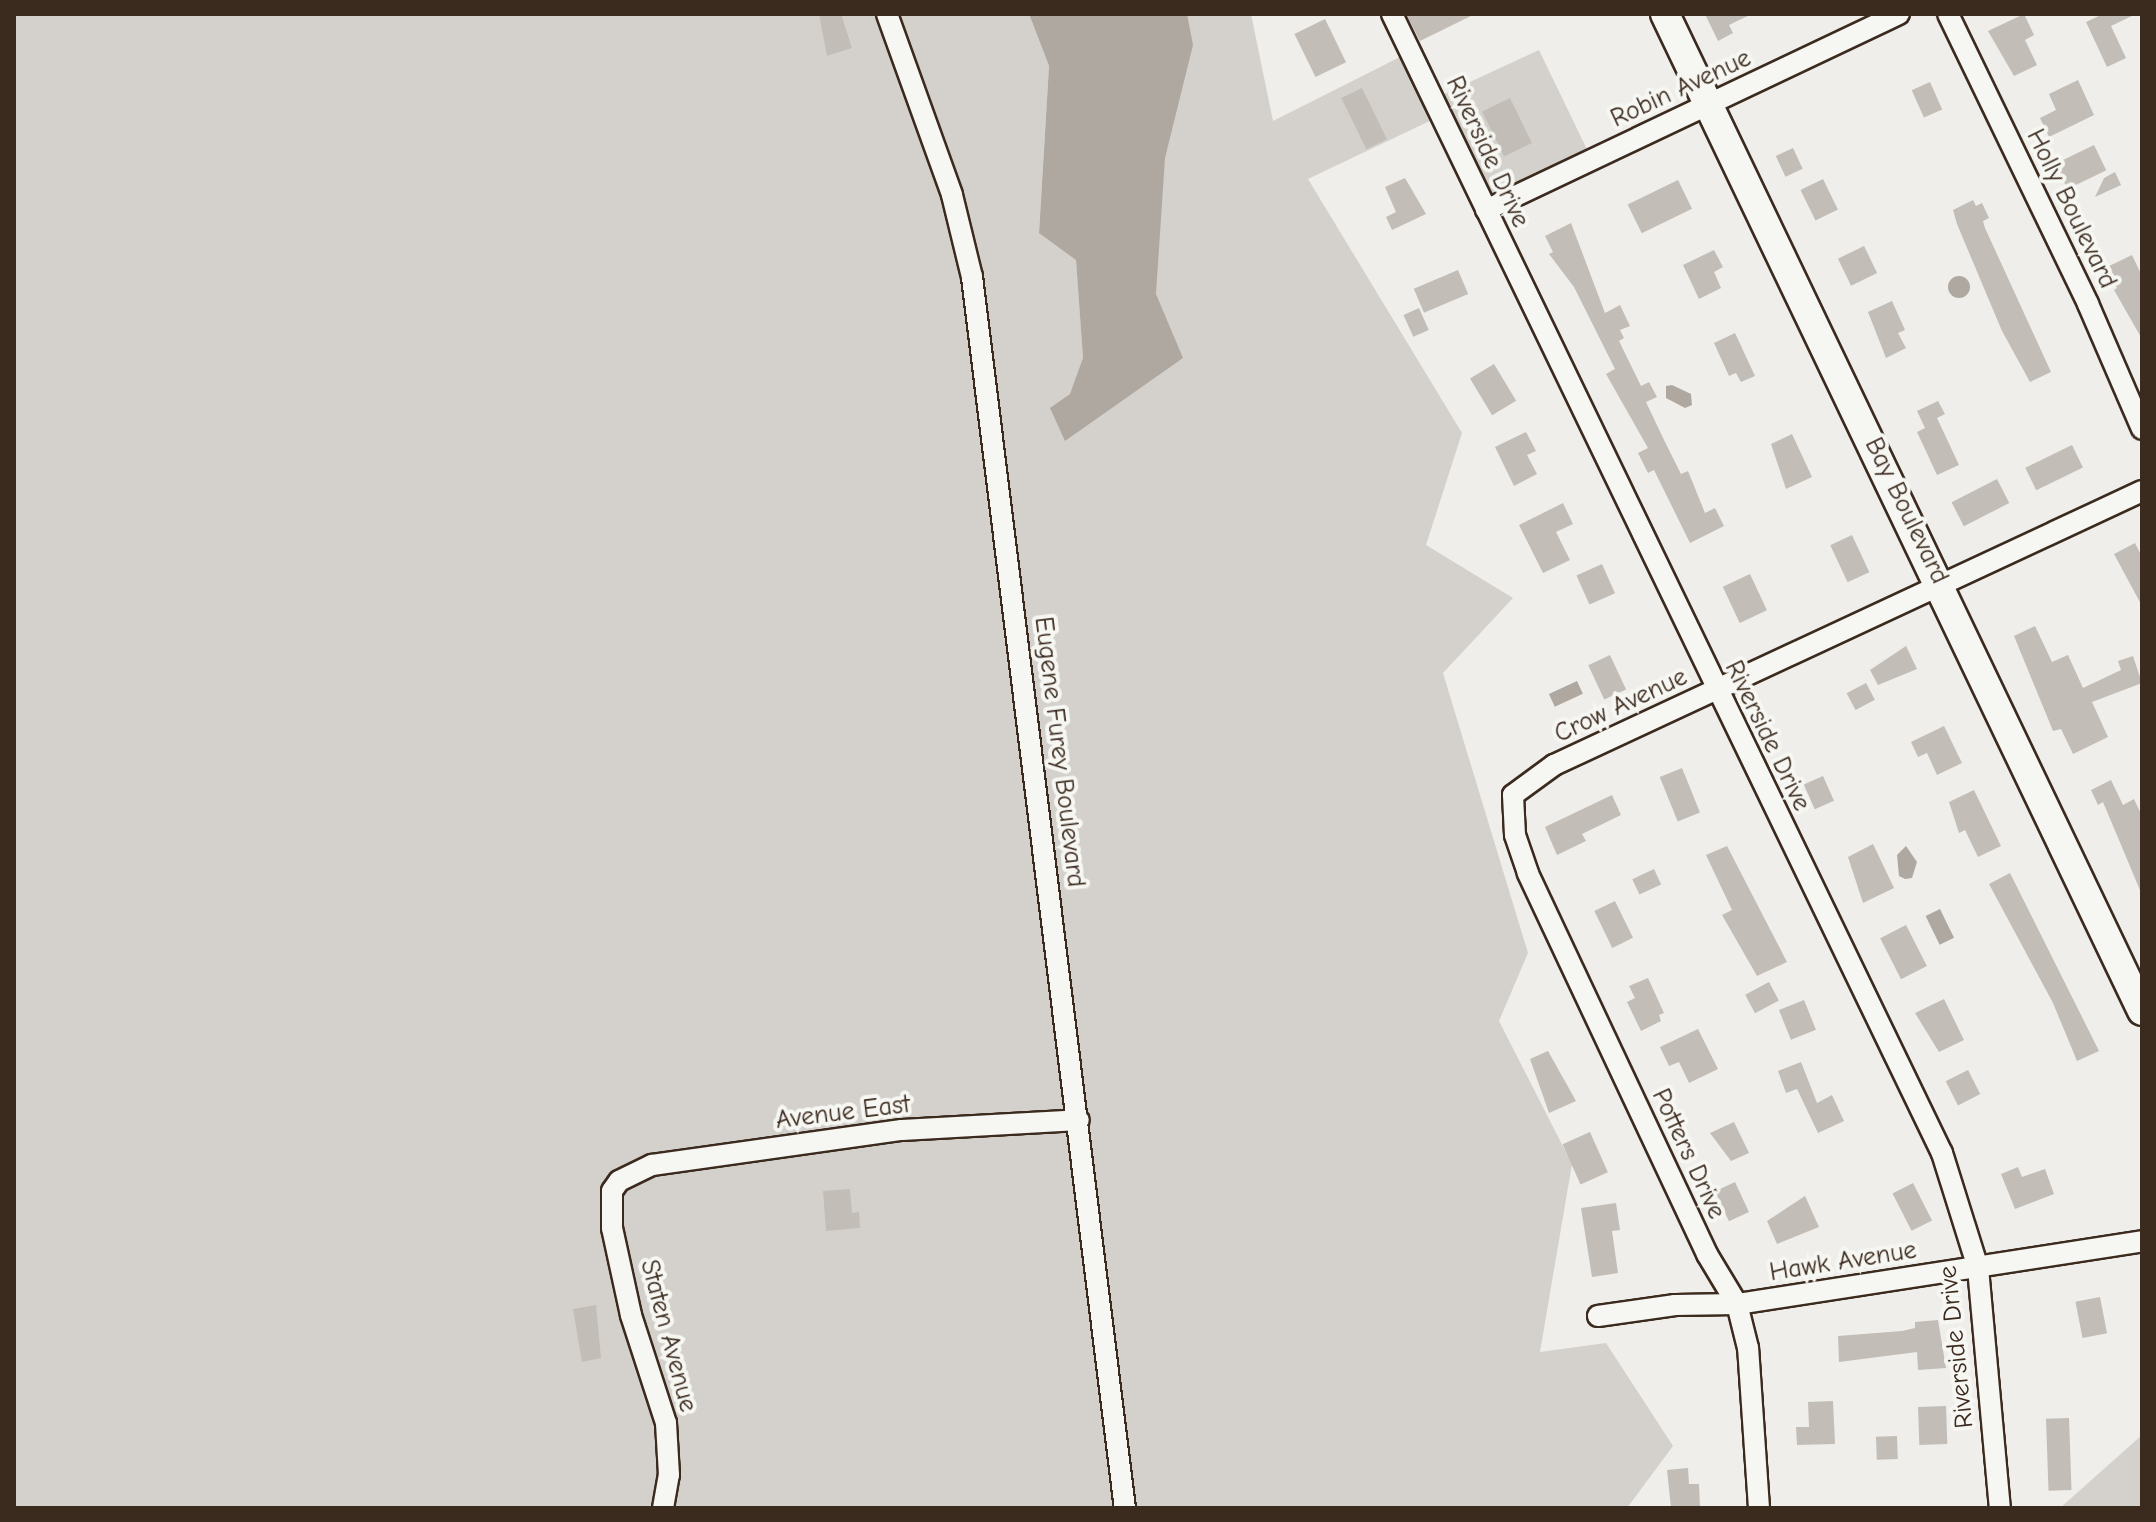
<!DOCTYPE html>
<html>
<head>
<meta charset="utf-8">
<style>
	body { margin:0 }
	#map { position:relative; width:2156px; height:1522px; overflow:hidden; background:#efeeea; font-family:"Comic Neue",sans-serif }
	div>[style] { position:absolute }
	.green>* { inset:0; background:#d4d1cc }
	.water>* { inset:0; background:#afa8a1; transform-origin:0 0 }
	.round { border-radius:50% }
	.building>* { inset:0; background:#c2bdb7; transform-origin:0 0 }
	.roads { filter:drop-shadow(2px 0 #3b2a1e) drop-shadow(-2px 0 #3b2a1e) drop-shadow(0 2px #3b2a1e) drop-shadow(0 -2px #3b2a1e) }
	.street>* { height:20px; margin:-10px; padding:0 10px; transform-origin:10px; border-radius:10px; background:#f6f6f2 }
	.secondary>* { height:28px; margin:-14px; padding:0 14px; transform-origin:14px; border-radius:14px; background:#f6f6f2 }
	span { translate:-50% -50%; white-space:nowrap; text-align:center; line-height:1.15; -webkit-text-stroke:8px #f6f6f2; paint-order:stroke }
	.street-label { font-size:26px; color:#3b2a1e }
	.frame { position:absolute; inset:0; border:16px solid #3b2a1e; pointer-events:none }
</style>
</head>
<body>
<div id="map">
	<div class="green">
		<i style="clip-path:polygon(14px 14px,1029px 14px,1049px 66px,1039px 232px,1076px 259px,1085px 384px,1066px 441px,1155px 292px,1175px 14px,1251px 14px,1273px 121px,1406px 54px,1427px 102px,1539px 50px,1595px 166px,1481px 214px,1436px 118px,1308px 179px,1462px 433px,1426px 545px,1513px 598px,1443px 673px,1528px 953px,1499px 1021px,1572px 1164px,1540px 1352px,1606px 1343px,1673px 1446px,1627px 1508px,14px 1508px)"></i>
		<i style="clip-path:polygon(2142px 1435px,2142px 1508px,2060px 1508px)"></i>
	</div>
	<div class="water">
		<i style="clip-path:polygon(1029px 14px,1187px 14px,1193px 45px,1165px 158px,1156px 294px,1183px 358px,1065px 441px,1050px 408px,1070px 394px,1083px 358px,1076px 260px,1039px 233px,1049px 66px)"></i>
		<i class="round" style="left:1948px;top:276px;width:22px;height:22px"></i>
		<i style="clip-path:polygon(1672px 385px,1691px 394px,1692px 405px,1685px 408px,1666px 398px,1666px 386px)"></i>
		<i style="left:1577px;top:681px;width:14px;height:31px;rotate:65deg"></i>
		<i style="clip-path:polygon(1906px 846px,1917px 862px,1912px 878px,1905px 879px,1899px 876px,1897px 855px)"></i>
		<i style="left:1940px;top:909px;width:32px;height:16px;rotate:64deg"></i>
	</div>
	<div class="building">
		<i style="clip-path:polygon(819px 14px,841px 14px,852px 48px,827px 56px)"></i>
		<i style="clip-path:polygon(1406px 14px,1475px 14px,1420px 41px)"></i>
		<i style="clip-path:polygon(1705px 14px,1752px 14px,1729px 25px,1733px 33px,1718px 41px)"></i>
		<i style="clip-path:polygon(2024px 14px,2034px 35px,2025px 40px,2037px 65px,2014px 76px,1988px 31px)"></i>
		<i style="clip-path:polygon(2103px 14px,2136px 14px,2111px 26px,2126px 58px,2107px 67px,2086px 22px)"></i>
		<i style="left:1325px;top:19px;width:48px;height:34px;rotate:64deg"></i>
		<i style="clip-path:polygon(2078px 80px,2094px 115px,2049px 137px,2040px 118px,2056px 110px,2049px 94px)"></i>
		<i style="left:1930px;top:82px;width:30px;height:20px;rotate:66deg"></i>
		<i style="left:1362px;top:88px;width:57px;height:23px;rotate:64deg"></i>
		<i style="left:1510px;top:98px;width:50px;height:31px;rotate:64deg"></i>
		<i style="left:2094px;top:145px;width:28px;height:43px;rotate:64deg"></i>
		<i style="left:1793px;top:148px;width:23px;height:19px;rotate:65deg"></i>
		<i style="clip-path:polygon(2115px 172px,2121px 185px,2095px 197px,2104px 178px)"></i>
		<i style="clip-path:polygon(1405px 178px,1426px 214px,1392px 230px,1386px 217px,1396px 212px,1385px 187px)"></i>
		<i style="left:1823px;top:179px;width:34px;height:25px;rotate:64deg"></i>
		<i style="left:1678px;top:180px;width:32px;height:56px;rotate:64deg"></i>
		<i style="clip-path:polygon(1973px 200px,1976px 206px,1982px 203px,1989px 218px,1983px 221px,1985px 228px,2051px 372px,2030px 382px,2002px 331px,1957px 224px,1953px 210px)"></i>
		<i style="clip-path:polygon(1571px 223px,1605px 313px,1620px 305px,1630px 326px,1620px 330px,1624px 338px,1619px 341px,1641px 386px,1649px 382px,1657px 397px,1646px 402px,1664px 440px,1681px 474px,1688px 471px,1705px 513px,1715px 508px,1724px 526px,1690px 543px,1654px 470px,1648px 473px,1638px 453px,1648px 448px,1606px 374px,1615px 369px,1574px 287px,1549px 254px,1553px 252px,1545px 236px)"></i>
		<i style="left:1864px;top:246px;width:30px;height:29px;rotate:64deg"></i>
		<i style="clip-path:polygon(1714px 250px,1723px 267px,1714px 272px,1721px 288px,1699px 299px,1683px 265px)"></i>
		<i style="clip-path:polygon(2132px 255px,2142px 276px,2142px 339px,2114px 290px,2117px 288px,2107px 267px)"></i>
		<i style="left:1458px;top:270px;width:26px;height:48px;rotate:67deg"></i>
		<i style="clip-path:polygon(1892px 301px,1905px 330px,1898px 333px,1906px 348px,1886px 358px,1868px 312px)"></i>
		<i style="left:1419px;top:308px;width:24px;height:17px;rotate:66deg"></i>
		<i style="clip-path:polygon(1735px 333px,1755px 376px,1741px 382px,1736px 373px,1729px 376px,1714px 343px)"></i>
		<i style="left:1494px;top:364px;width:43px;height:28px;rotate:59deg"></i>
		<i style="clip-path:polygon(1938px 401px,1945px 414px,1937px 418px,1959px 465px,1937px 475px,1917px 432px,1925px 428px,1917px 411px)"></i>
		<i style="clip-path:polygon(1526px 432px,1536px 451px,1527px 455px,1537px 474px,1514px 486px,1495px 447px)"></i>
		<i style="clip-path:polygon(1792px 434px,1812px 477px,1786px 489px,1771px 444px)"></i>
		<i style="left:2072px;top:445px;width:25px;height:52px;rotate:64deg"></i>
		<i style="left:1997px;top:479px;width:27px;height:51px;rotate:63deg"></i>
		<i style="clip-path:polygon(1563px 503px,1573px 524px,1556px 532px,1570px 560px,1543px 573px,1519px 525px)"></i>
		<i style="left:1852px;top:535px;width:41px;height:24px;rotate:65deg"></i>
		<i style="clip-path:polygon(2135px 543px,2142px 557px,2142px 606px,2114px 554px)"></i>
		<i style="left:1602px;top:564px;width:32px;height:28px;rotate:66deg"></i>
		<i style="left:1750px;top:574px;width:40px;height:30px;rotate:65deg"></i>
		<i style="clip-path:polygon(2035px 626px,2052px 662px,2068px 655px,2083px 688px,2121px 670px,2118px 661px,2133px 656px,2142px 683px,2092px 702px,2108px 737px,2073px 754px,2061px 729px,2053px 731px,2014px 636px)"></i>
		<i style="clip-path:polygon(1906px 646px,1917px 669px,1878px 685px,1870px 670px)"></i>
		<i style="left:1610px;top:655px;width:38px;height:24px;rotate:65deg"></i>
		<i style="left:1866px;top:683px;width:19px;height:22px;rotate:62deg"></i>
		<i style="clip-path:polygon(1944px 726px,1962px 763px,1937px 775px,1927px 753px,1918px 757px,1911px 742px)"></i>
		<i style="left:1682px;top:768px;width:48px;height:24px;rotate:68deg"></i>
		<i style="left:1823px;top:776px;width:27px;height:21px;rotate:66deg"></i>
		<i style="clip-path:polygon(2111px 780px,2123px 805px,2134px 799px,2142px 816px,2142px 895px,2103px 802px,2098px 805px,2091px 790px)"></i>
		<i style="clip-path:polygon(1974px 790px,2001px 846px,1978px 857px,1965px 830px,1959px 833px,1949px 802px)"></i>
		<i style="clip-path:polygon(1612px 795px,1621px 815px,1582px 834px,1586px 841px,1557px 855px,1545px 827px)"></i>
		<i style="clip-path:polygon(1873px 844px,1894px 888px,1863px 903px,1848px 857px)"></i>
		<i style="clip-path:polygon(1727px 846px,1787px 962px,1757px 976px,1722px 915px,1732px 910px,1706px 855px)"></i>
		<i style="left:1654px;top:869px;width:17px;height:24px;rotate:65deg"></i>
		<i style="clip-path:polygon(2010px 873px,2099px 1051px,2077px 1061px,2053px 1003px,1989px 884px)"></i>
		<i style="left:1615px;top:901px;width:41px;height:23px;rotate:64deg"></i>
		<i style="left:1906px;top:925px;width:46px;height:29px;rotate:63deg"></i>
		<i style="clip-path:polygon(1648px 978px,1664px 1013px,1659px 1015px,1661px 1021px,1641px 1031px,1627px 1002px,1635px 998px,1629px 986px)"></i>
		<i style="left:1769px;top:982px;width:21px;height:27px;rotate:62deg"></i>
		<i style="clip-path:polygon(1944px 999px,1964px 1040px,1939px 1052px,1915px 1013px)"></i>
		<i style="left:1804px;top:1000px;width:32px;height:27px;rotate:68deg"></i>
		<i style="clip-path:polygon(1698px 1029px,1718px 1069px,1689px 1083px,1679px 1062px,1669px 1066px,1660px 1047px)"></i>
		<i style="clip-path:polygon(1548px 1051px,1576px 1101px,1549px 1113px,1530px 1059px)"></i>
		<i style="clip-path:polygon(1801px 1062px,1817px 1103px,1832px 1095px,1844px 1121px,1818px 1133px,1797px 1089px,1786px 1093px,1778px 1071px)"></i>
		<i style="left:1968px;top:1070px;width:27px;height:25px;rotate:63deg"></i>
		<i style="clip-path:polygon(1734px 1122px,1749px 1153px,1731px 1161px,1710px 1133px)"></i>
		<i style="left:1590px;top:1132px;width:44px;height:30px;rotate:66deg"></i>
		<i style="clip-path:polygon(2018px 1167px,2022px 1177px,2045px 1169px,2054px 1194px,2015px 1209px,2001px 1174px)"></i>
		<i style="left:1735px;top:1182px;width:33px;height:22px;rotate:65deg"></i>
		<i style="left:1913px;top:1183px;width:42px;height:23px;rotate:63deg"></i>
		<i style="clip-path:polygon(850px 1189px,852px 1213px,859px 1212px,860px 1228px,826px 1231px,823px 1191px)"></i>
		<i style="clip-path:polygon(1805px 1196px,1819px 1227px,1777px 1244px,1767px 1221px)"></i>
		<i style="clip-path:polygon(1616px 1203px,1620px 1230px,1612px 1231px,1618px 1273px,1592px 1277px,1581px 1208px)"></i>
		<i style="left:2100px;top:1297px;width:37px;height:25px;rotate:79deg"></i>
		<i style="clip-path:polygon(596px 1305px,601px 1358px,582px 1362px,573px 1309px)"></i>
		<i style="clip-path:polygon(1938px 1320px,1946px 1368px,1918px 1370px,1917px 1352px,1839px 1362px,1838px 1336px,1902px 1331px,1915px 1328px,1915px 1322px)"></i>
		<i style="clip-path:polygon(1833px 1401px,1835px 1444px,1797px 1445px,1796px 1427px,1809px 1427px,1808px 1402px)"></i>
		<i style="left:1946px;top:1406px;width:38px;height:28px;rotate:88deg"></i>
		<i style="left:2069px;top:1418px;width:72px;height:23px;rotate:88deg"></i>
		<i style="left:1897px;top:1436px;width:23px;height:21px;rotate:88deg"></i>
		<i style="clip-path:polygon(1688px 1468px,1689px 1484px,1699px 1484px,1700px 1507px,1671px 1508px,1667px 1470px)"></i>
	</div>
	<div class="roads">
		<div class="street">
			<i style="left:887px;top:14px;width:192px;rotate:70.2deg"></i>
			<i style="left:952px;top:195px;width:84px;rotate:76.3deg"></i>
			<i style="left:972px;top:277px;width:1240px;rotate:82.92deg"></i>
			<i style="left:1392px;top:14px;width:1265px;rotate:64.23deg"></i>
			<i style="left:1942px;top:1153px;width:121px;rotate:72.6deg"></i>
			<i style="left:1978px;top:1268px;width:241px;rotate:84.8deg"></i>
			<i style="left:1948px;top:14px;width:322px;rotate:64.2deg"></i>
			<i style="left:2088px;top:304px;width:136px;rotate:66.6deg"></i>
			<i style="left:1486px;top:210px;width:457px;rotate:-25.4deg"></i>
			<i style="left:1598px;top:1316px;width:78px;rotate:-8.1deg"></i>
			<i style="left:1675px;top:1305px;width:62px;rotate:-0.9deg"></i>
			<i style="left:1737px;top:1304px;width:410px;rotate:-8.8deg"></i>
			<i style="left:663px;top:1508px;width:34px;rotate:-80deg"></i>
			<i style="left:669px;top:1475px;width:52px;rotate:-93.3deg"></i>
			<i style="left:666px;top:1423px;width:114px;rotate:-108deg"></i>
			<i style="left:631px;top:1315px;width:89px;rotate:-102.3deg"></i>
			<i style="left:612px;top:1228px;width:37px;rotate:-90deg"></i>
			<i style="left:612px;top:1191px;width:12px;rotate:-55deg"></i>
			<i style="left:619px;top:1181px;width:37px;rotate:-26deg"></i>
			<i style="left:652px;top:1165px;width:252px;rotate:-8deg"></i>
			<i style="left:902px;top:1130px;width:177px;rotate:-3.2deg"></i>
			<i style="left:1759px;top:1508px;width:160px;rotate:-93.9deg"></i>
			<i style="left:1748px;top:1348px;width:45px;rotate:-104deg"></i>
			<i style="left:1737px;top:1304px;width:58px;rotate:-121deg"></i>
			<i style="left:1707px;top:1254px;width:421px;rotate:-115.2deg"></i>
			<i style="left:1528px;top:873px;width:40px;rotate:-108.9deg"></i>
			<i style="left:1515px;top:835px;width:40px;rotate:-92.9deg"></i>
			<i style="left:1513px;top:795px;width:51px;rotate:-36.2deg"></i>
			<i style="left:1554px;top:765px;width:649px;rotate:-24.98deg"></i>
		</div>
		<div class="secondary">
			<i style="left:1665px;top:14px;width:1105px;rotate:64.43deg"></i>
		</div>
	</div>
	<div class="street-label">
		<span style="left:1681px;top:89px;rotate:-25deg">Robin Avenue</span>
		<span style="left:1487px;top:152px;rotate:65deg">Riverside Drive</span>
		<span style="left:2071px;top:209px;rotate:64deg">Holly Boulevard</span>
		<span style="left:1906px;top:511px;rotate:64deg">Bay Boulevard</span>
		<span style="left:1621px;top:706px;rotate:-25deg">Crow Avenue</span>
		<span style="left:1767px;top:736px;rotate:64deg">Riverside Drive</span>
		<span style="left:1059px;top:752px;rotate:83deg">Eugene Furey Boulevard</span>
		<span style="left:843px;top:1113px;rotate:-7deg">Avenue East</span>
		<span style="left:1688px;top:1154px;rotate:65deg">Potters Drive</span>
		<span style="left:1843px;top:1262px;rotate:-9deg">Hawk Avenue</span>
		<span style="left:668px;top:1336px;rotate:75deg">Staten Avenue</span>
		<span style="left:1957px;top:1347px;rotate:-96deg">Riverside Drive</span>
	</div>
	<div class="frame"></div>
</div>
</body>
</html>
